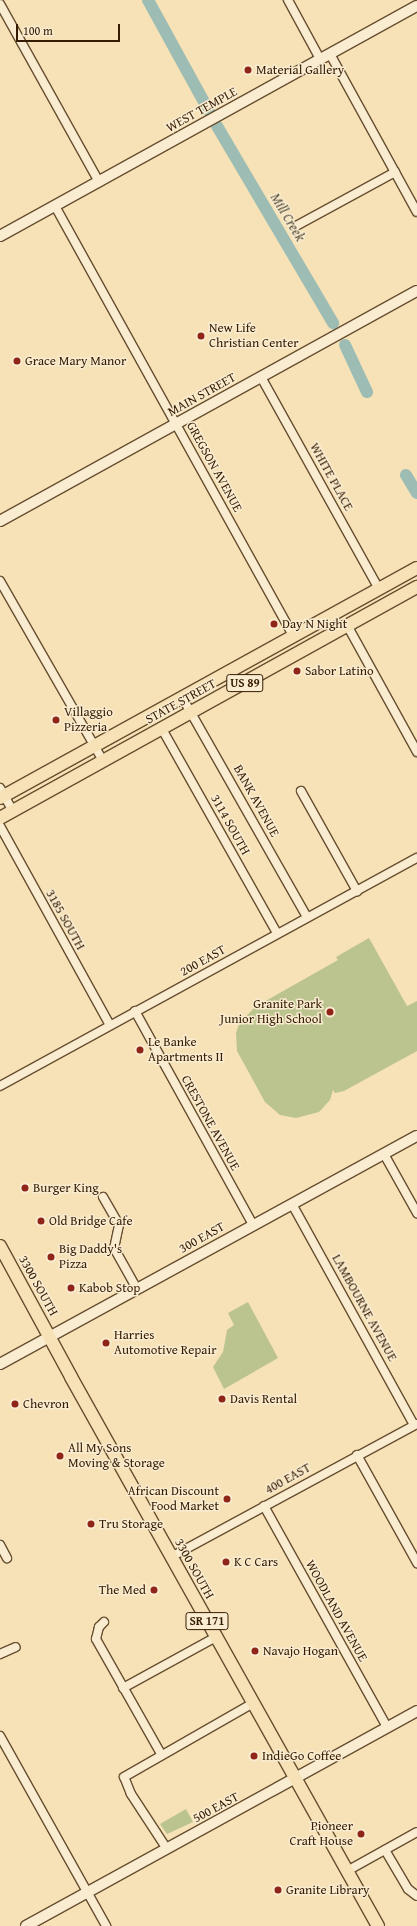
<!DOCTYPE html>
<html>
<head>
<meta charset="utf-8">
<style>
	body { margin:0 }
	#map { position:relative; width:417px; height:1926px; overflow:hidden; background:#f6e2b6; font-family:"Gentium Book Plus",serif }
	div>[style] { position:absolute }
	.green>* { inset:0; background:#bbc38f }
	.river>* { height:12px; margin:-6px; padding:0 6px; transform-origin:6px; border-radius:6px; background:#9dbdb4 }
	.roads { filter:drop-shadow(1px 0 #674e30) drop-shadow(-1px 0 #674e30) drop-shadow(0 1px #674e30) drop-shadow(0 -1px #674e30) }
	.minor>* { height:8px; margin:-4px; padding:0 4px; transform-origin:4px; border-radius:4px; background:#f9ecd0 }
	.tertiary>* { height:10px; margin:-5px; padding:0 5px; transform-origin:5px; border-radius:5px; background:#f9ecd0 }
	.primary>* { height:12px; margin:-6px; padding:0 6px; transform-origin:6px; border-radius:6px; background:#f6e2b6 }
	.dots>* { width:11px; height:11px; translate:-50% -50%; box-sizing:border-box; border:2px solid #f9ecd0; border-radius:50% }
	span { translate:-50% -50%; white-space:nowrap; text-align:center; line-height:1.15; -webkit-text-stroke:3px #f9ecd0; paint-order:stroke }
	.shield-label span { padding:1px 3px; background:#f9ecd0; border:1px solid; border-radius:3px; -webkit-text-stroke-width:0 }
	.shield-label { font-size:12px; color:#371c04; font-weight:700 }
	.poi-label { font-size:13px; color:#371c04 }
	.left { translate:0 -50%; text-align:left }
	.right { translate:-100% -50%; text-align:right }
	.street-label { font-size:13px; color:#371c04 }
	.water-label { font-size:14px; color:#564c39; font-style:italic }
	.scale { position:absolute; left:16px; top:24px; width:104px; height:18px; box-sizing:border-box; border:2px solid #371c04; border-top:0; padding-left:5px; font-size:12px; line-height:14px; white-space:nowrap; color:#371c04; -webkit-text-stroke:3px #f9ecd0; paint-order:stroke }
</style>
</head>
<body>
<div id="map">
	<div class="green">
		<i style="clip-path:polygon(369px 938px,407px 1006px,417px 1001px,417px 1051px,344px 1091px,335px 1093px,333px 1090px,330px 1100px,319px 1112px,296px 1118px,280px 1115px,265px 1102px,237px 1051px,236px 1033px,239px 1024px,255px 1007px,338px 960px,336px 957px)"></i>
		<i style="clip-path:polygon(248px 1302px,278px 1358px,224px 1389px,213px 1367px,223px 1352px,227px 1330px,234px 1325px,228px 1313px)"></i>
		<i style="clip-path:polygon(186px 1809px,193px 1822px,167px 1834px,160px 1824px)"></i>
	</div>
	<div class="river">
		<i style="left:148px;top:0;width:127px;rotate:61.2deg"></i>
		<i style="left:217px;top:126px;width:229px;rotate:59.5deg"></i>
		<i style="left:345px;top:345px;width:52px;rotate:64.9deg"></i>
		<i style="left:406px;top:475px;width:21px;rotate:59deg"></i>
	</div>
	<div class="roads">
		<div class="minor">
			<i style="left:288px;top:0;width:67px;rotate:61.5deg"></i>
			<i style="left:0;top:4px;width:204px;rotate:60.9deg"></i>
			<i style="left:330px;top:54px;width:180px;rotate:61.2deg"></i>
			<i style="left:55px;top:206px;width:491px;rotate:61deg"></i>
			<i style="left:296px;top:226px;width:113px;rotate:-28.6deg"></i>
			<i style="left:261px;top:377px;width:243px;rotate:60.9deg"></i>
			<i style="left:0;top:581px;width:207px;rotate:60.2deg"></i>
			<i style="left:347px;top:625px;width:145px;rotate:61.1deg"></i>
			<i style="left:182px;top:697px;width:253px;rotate:60.4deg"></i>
			<i style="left:162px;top:729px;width:234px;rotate:60.6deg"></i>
			<i style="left:0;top:788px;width:26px;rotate:61deg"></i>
			<i style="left:301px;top:791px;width:115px;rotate:60.8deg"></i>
			<i style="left:0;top:826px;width:227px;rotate:61.1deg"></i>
			<i style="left:135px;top:1011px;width:244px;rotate:61.1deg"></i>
			<i style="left:0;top:1086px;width:475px;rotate:-28.7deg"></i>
			<i style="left:384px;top:1154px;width:68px;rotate:60.8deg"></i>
			<i style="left:103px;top:1197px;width:32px;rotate:60deg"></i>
			<i style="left:119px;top:1225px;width:24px;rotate:102deg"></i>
			<i style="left:114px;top:1248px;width:47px;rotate:60.7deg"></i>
			<i style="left:292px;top:1204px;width:252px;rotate:61.1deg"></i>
			<i style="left:357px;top:1455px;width:124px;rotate:60.9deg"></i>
			<i style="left:264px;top:1506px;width:253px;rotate:60.9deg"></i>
			<i style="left:0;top:1545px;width:15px;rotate:62deg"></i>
			<i style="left:171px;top:1557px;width:280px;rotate:-28.4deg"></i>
			<i style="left:104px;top:1622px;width:7px;rotate:135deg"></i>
			<i style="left:99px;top:1627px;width:12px;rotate:104deg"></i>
			<i style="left:96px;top:1639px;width:132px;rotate:60.5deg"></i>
			<i style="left:0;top:1654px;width:17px;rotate:-24deg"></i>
			<i style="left:123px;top:1688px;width:106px;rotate:-28.7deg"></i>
			<i style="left:0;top:1736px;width:218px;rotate:60.8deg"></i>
			<i style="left:167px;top:1849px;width:66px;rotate:-123.2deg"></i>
			<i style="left:131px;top:1794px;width:18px;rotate:-112deg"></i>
			<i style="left:124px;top:1777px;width:149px;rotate:-29.8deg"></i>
			<i style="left:385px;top:1850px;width:45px;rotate:59.5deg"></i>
			<i style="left:408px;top:1889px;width:11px;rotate:38deg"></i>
			<i style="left:347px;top:1871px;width:80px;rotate:-29.1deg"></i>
		</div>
		<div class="tertiary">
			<i style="left:0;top:236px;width:476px;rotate:-28.9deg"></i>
			<i style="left:0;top:521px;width:476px;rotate:-28.9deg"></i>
			<i style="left:0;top:1364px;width:475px;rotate:-28.7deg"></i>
			<i style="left:26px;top:1926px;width:446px;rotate:-28.8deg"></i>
		</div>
		<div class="primary">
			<i style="left:0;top:798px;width:476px;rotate:-28.9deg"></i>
			<i style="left:0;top:818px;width:477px;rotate:-29deg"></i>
			<i style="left:0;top:1246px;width:149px;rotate:61.5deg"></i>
			<i style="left:71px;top:1377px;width:629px;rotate:60.79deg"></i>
		</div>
	</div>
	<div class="dots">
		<i style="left:248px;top:70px;background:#8f2418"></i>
		<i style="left:201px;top:336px;background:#8f2418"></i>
		<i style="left:17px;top:361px;background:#8f2418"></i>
		<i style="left:274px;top:624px;background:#8f2418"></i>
		<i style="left:297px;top:671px;background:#8f2418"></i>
		<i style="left:56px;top:720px;background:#8f2418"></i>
		<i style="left:330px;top:1012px;background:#8f2418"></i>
		<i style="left:140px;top:1050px;background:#8f2418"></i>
		<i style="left:25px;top:1188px;background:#8f2418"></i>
		<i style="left:41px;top:1221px;background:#8f2418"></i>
		<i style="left:51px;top:1257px;background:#8f2418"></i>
		<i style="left:71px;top:1288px;background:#8f2418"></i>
		<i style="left:106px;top:1343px;background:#8f2418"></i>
		<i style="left:222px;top:1399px;background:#8f2418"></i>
		<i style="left:15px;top:1404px;background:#8f2418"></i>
		<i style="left:60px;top:1456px;background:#8f2418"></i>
		<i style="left:227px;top:1499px;background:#8f2418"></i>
		<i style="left:91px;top:1524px;background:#8f2418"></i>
		<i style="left:226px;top:1562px;background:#8f2418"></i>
		<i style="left:154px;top:1590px;background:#8f2418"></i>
		<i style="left:255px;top:1651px;background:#8f2418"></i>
		<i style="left:254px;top:1756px;background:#8f2418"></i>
		<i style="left:361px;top:1834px;background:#8f2418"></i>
		<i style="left:278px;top:1890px;background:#8f2418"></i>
	</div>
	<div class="shield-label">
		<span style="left:245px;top:683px">US 89</span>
		<span style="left:207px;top:1621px">SR 171</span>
	</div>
	<div class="poi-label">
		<span class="left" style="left:256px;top:70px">Material Gallery</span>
		<span class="left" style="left:209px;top:336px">New Life<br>Christian Center</span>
		<span class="left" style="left:25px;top:361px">Grace Mary Manor</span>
		<span class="left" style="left:282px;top:624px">Day N Night</span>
		<span class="left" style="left:305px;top:671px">Sabor Latino</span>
		<span class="left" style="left:64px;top:720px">Villaggio<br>Pizzeria</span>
		<span class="right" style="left:322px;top:1012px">Granite Park<br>Junior High School</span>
		<span class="left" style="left:148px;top:1050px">Le Banke<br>Apartments II</span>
		<span class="left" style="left:33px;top:1188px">Burger King</span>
		<span class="left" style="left:49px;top:1221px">Old Bridge Cafe</span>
		<span class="left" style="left:59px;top:1257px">Big Daddy's<br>Pizza</span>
		<span class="left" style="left:79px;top:1288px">Kabob Stop</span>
		<span class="left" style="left:114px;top:1343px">Harries<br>Automotive Repair</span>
		<span class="left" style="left:230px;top:1399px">Davis Rental</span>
		<span class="left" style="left:23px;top:1404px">Chevron</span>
		<span class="left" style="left:68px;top:1456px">All My Sons<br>Moving &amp; Storage</span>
		<span class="right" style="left:219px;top:1499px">African Discount<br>Food Market</span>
		<span class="left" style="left:99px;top:1524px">Tru Storage</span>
		<span class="left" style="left:234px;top:1562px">K C Cars</span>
		<span class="right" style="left:146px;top:1590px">The Med</span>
		<span class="left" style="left:263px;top:1651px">Navajo Hogan</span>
		<span class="left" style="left:262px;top:1756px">IndieGo Coffee</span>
		<span class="right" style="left:353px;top:1834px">Pioneer<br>Craft House</span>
		<span class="left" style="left:286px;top:1890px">Granite Library</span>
	</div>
	<div class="street-label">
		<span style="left:202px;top:110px;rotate:-29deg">WEST TEMPLE</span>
		<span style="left:202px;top:395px;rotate:-29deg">MAIN STREET</span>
		<span style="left:214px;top:467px;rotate:61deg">GREGSON AVENUE</span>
		<span style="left:331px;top:477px;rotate:61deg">WHITE PLACE</span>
		<span style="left:181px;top:702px;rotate:-29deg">STATE STREET</span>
		<span style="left:256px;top:801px;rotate:61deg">BANK AVENUE</span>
		<span style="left:230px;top:825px;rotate:61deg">3114 SOUTH</span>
		<span style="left:65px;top:920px;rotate:61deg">3185 SOUTH</span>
		<span style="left:203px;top:961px;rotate:-29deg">200 EAST</span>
		<span style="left:210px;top:1123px;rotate:61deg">CRESTONE AVENUE</span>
		<span style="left:202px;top:1238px;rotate:-29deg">300 EAST</span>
		<span style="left:38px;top:1286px;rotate:61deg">3300 SOUTH</span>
		<span style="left:364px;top:1308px;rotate:61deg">LAMBOURNE AVENUE</span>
		<span style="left:288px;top:1479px;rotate:-29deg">400 EAST</span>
		<span style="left:194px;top:1569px;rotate:61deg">3300 SOUTH</span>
		<span style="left:336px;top:1611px;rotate:61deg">WOODLAND AVENUE</span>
		<span style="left:216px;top:1808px;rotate:-28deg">500 EAST</span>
	</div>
	<div class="water-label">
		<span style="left:288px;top:217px;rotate:59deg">Mill Creek</span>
	</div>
	<div class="scale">100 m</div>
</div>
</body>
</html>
